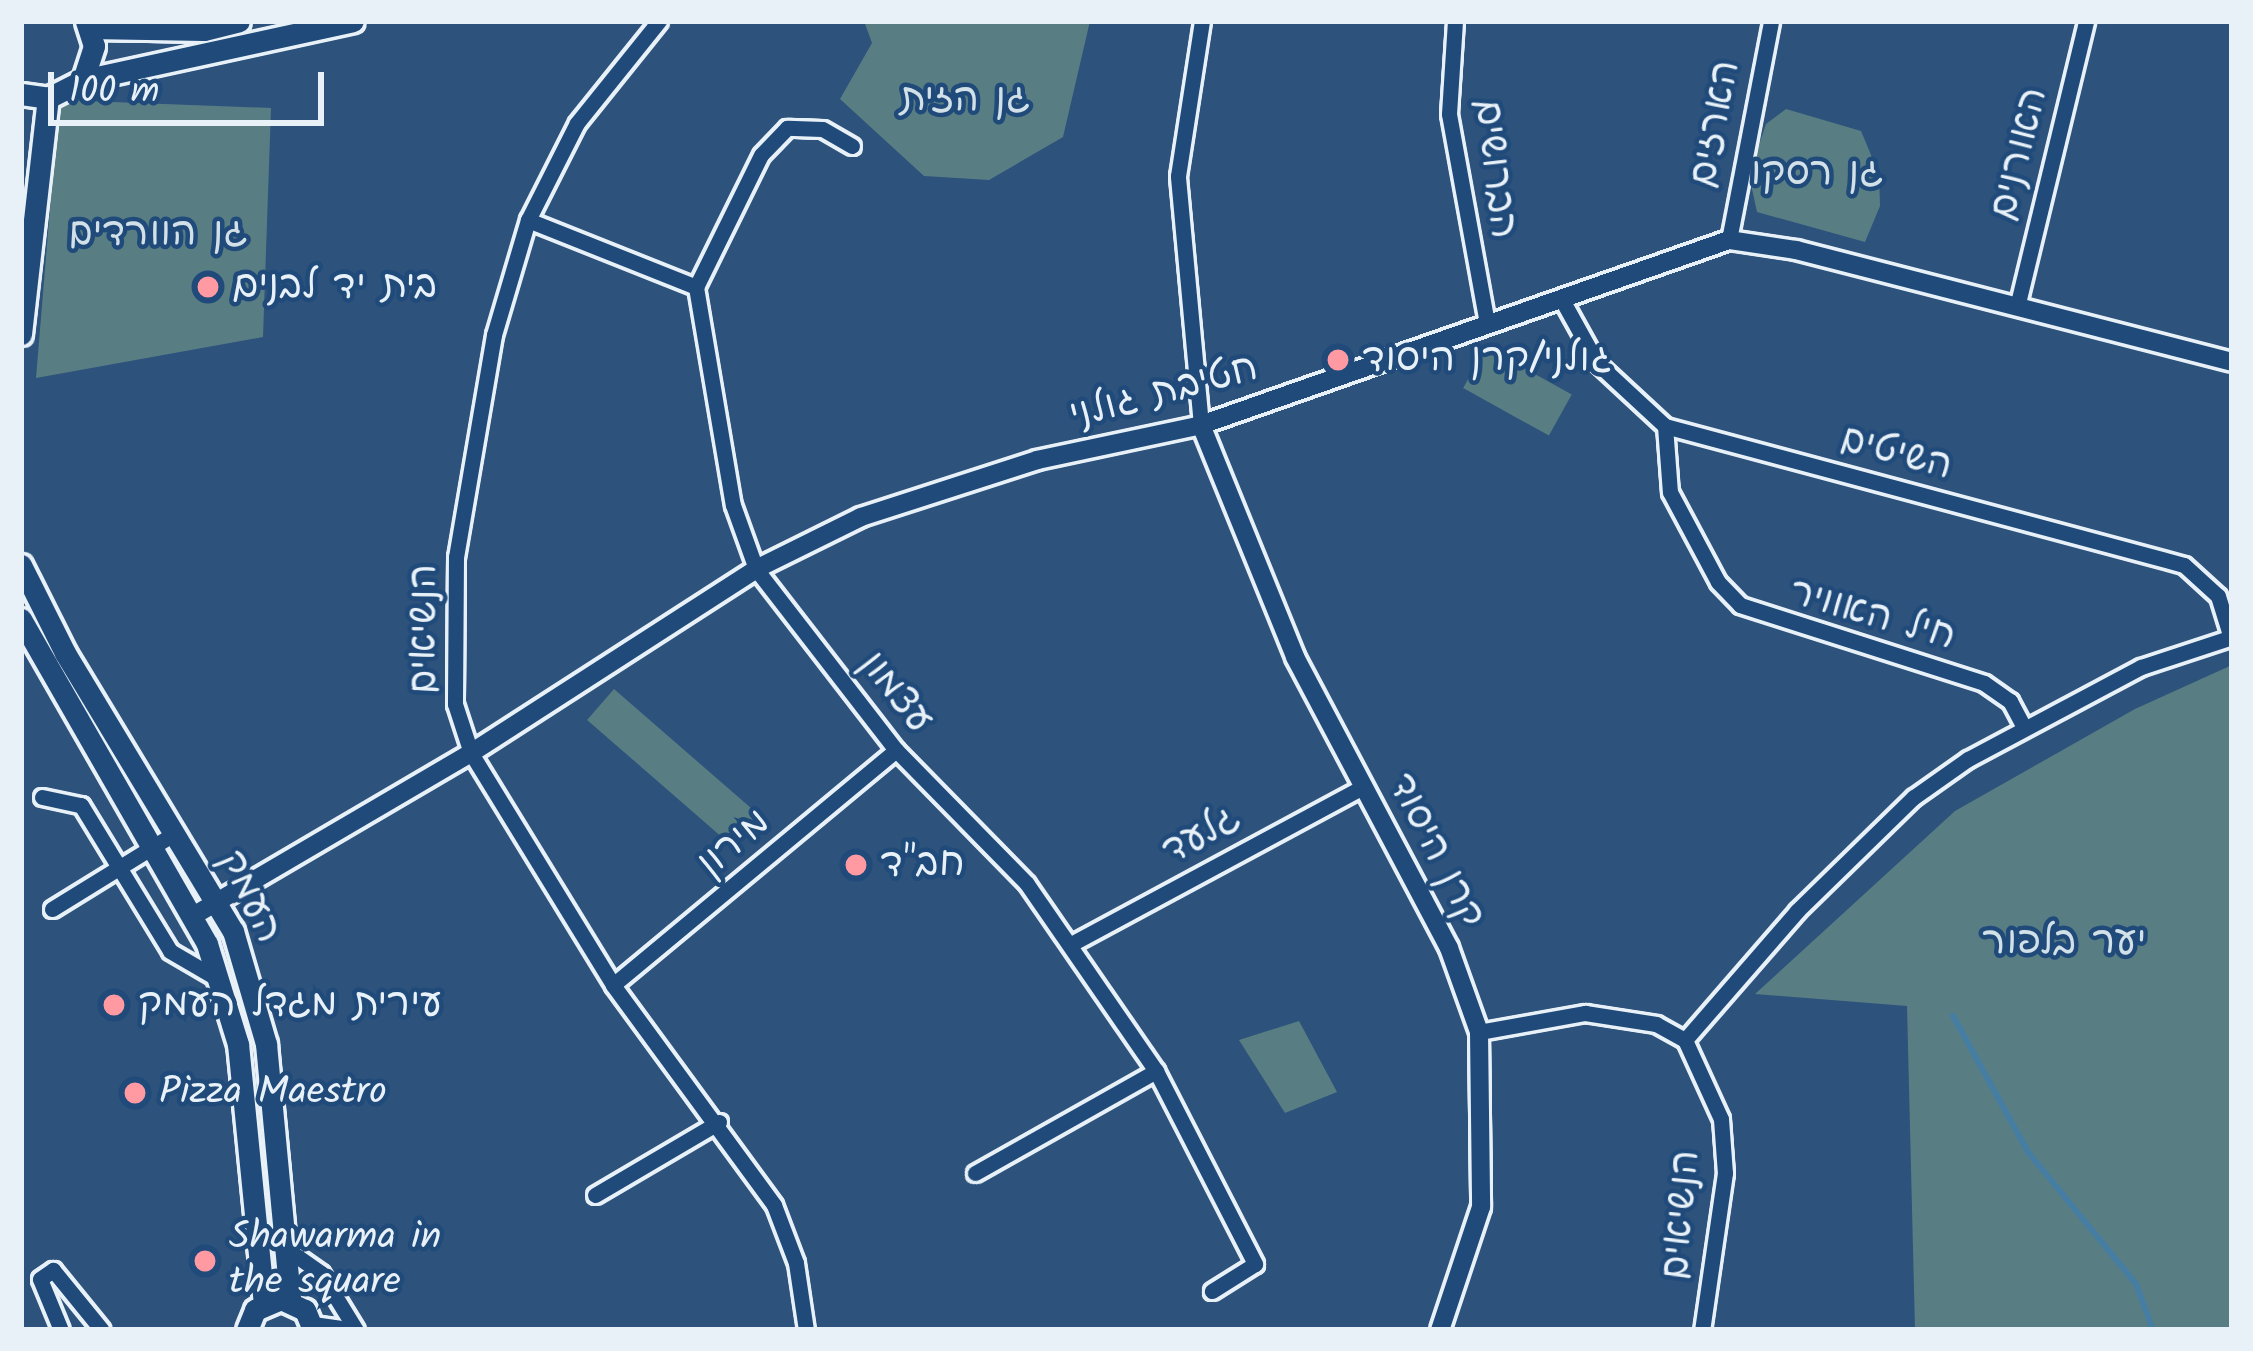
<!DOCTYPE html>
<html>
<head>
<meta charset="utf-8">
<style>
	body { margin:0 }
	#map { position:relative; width:2253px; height:1351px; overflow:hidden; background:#2d527c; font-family:Kalam,"Playpen Sans Hebrew",sans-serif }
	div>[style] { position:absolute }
	.green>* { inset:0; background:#587e84; transform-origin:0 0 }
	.stream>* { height:6px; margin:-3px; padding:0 3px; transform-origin:3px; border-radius:3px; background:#467da2 }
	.roads { filter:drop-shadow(3px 0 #e8f1f8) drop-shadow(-3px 0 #e8f1f8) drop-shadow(0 3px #e8f1f8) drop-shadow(0 -3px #e8f1f8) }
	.minor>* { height:15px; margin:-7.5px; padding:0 7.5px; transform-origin:7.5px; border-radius:7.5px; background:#1f4a7a }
	.tertiary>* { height:18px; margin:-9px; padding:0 9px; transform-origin:9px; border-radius:9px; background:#1f4a7a }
	.secondary>* { height:21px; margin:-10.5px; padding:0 10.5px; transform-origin:10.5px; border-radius:10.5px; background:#1f4a7a }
	.dots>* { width:33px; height:33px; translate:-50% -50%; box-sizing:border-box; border:6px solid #1f4a7a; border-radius:50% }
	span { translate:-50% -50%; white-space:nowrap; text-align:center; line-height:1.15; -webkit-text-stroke:9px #1f4a7a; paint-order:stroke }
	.park-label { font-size:39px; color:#d2e0e7 }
	.street-label { font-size:39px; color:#e8f1f8 }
	.poi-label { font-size:39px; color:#e8f1f8 }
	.left { translate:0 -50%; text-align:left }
	.frame { position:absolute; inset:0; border:24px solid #e8f1f8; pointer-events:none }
	.scale { position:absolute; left:48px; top:72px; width:276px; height:54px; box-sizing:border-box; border:6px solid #e8f1f8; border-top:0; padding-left:15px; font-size:36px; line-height:42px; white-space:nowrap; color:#e8f1f8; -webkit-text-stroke:9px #1f4a7a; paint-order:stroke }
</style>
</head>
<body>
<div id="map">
	<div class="green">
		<i style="clip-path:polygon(864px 21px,1090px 21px,1063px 137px,989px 180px,924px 176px,840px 99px,872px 43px)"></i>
		<i style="clip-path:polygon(59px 100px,271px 108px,263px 337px,36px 378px)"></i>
		<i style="clip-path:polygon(1786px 109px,1861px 131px,1879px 174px,1880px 206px,1865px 242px,1757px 212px,1749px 175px,1766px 124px)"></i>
		<i style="left:1486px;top:347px;width:98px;height:47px;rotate:29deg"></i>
		<i style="clip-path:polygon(2232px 665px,2232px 1330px,1915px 1330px,1907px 1006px,1755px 994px,1955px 811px,2135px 709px)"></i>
		<i style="left:614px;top:689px;width:191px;height:41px;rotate:41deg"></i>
		<i style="clip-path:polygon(1299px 1021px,1337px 1092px,1285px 1113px,1239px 1040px)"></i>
	</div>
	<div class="stream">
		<i style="left:1953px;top:1016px;width:155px;rotate:61.1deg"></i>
		<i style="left:2028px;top:1152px;width:171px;rotate:50.7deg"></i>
		<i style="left:2136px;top:1284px;width:49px;rotate:69.7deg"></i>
	</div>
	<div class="roads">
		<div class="minor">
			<i style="left:659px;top:21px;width:131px;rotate:128.8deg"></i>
			<i style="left:577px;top:123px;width:109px;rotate:116.8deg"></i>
			<i style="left:528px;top:220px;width:120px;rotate:106.5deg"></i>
			<i style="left:494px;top:335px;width:225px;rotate:99.7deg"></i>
			<i style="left:456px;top:557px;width:147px;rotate:90.4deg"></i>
			<i style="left:455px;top:704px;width:52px;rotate:71.9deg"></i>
			<i style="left:471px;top:753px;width:272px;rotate:58.5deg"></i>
			<i style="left:613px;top:985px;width:273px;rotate:53.8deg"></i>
			<i style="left:774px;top:1205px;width:62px;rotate:69.2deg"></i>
			<i style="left:796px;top:1263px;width:68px;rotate:81.5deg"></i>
			<i style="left:1455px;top:21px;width:93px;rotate:93.7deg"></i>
			<i style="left:1449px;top:114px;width:213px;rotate:79.7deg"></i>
			<i style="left:852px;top:146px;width:34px;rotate:-150deg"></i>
			<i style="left:822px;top:129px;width:35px;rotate:-178deg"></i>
			<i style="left:787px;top:128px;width:37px;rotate:134deg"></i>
			<i style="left:761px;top:155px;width:147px;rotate:116.2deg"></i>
			<i style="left:696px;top:287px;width:221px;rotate:80.4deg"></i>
			<i style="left:733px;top:505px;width:68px;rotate:70.2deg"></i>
			<i style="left:756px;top:569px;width:229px;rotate:52.3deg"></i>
			<i style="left:896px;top:750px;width:187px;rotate:45.6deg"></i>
			<i style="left:1027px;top:884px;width:227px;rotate:55.4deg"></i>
			<i style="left:1156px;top:1071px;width:217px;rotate:62.8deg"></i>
			<i style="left:1255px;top:1264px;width:51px;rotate:147.9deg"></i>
			<i style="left:528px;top:220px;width:181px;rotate:21.7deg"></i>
			<i style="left:1729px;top:240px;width:223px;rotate:-79.1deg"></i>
			<i style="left:1561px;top:298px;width:74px;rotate:61deg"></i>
			<i style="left:1597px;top:363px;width:93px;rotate:42.8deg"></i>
			<i style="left:1665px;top:426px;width:537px;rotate:14.99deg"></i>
			<i style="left:2184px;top:565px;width:46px;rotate:42.4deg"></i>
			<i style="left:2218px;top:596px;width:44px;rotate:72.8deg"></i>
			<i style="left:2018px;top:303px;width:290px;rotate:-76.4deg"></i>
			<i style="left:1201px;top:425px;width:250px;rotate:-95.3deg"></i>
			<i style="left:1178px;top:176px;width:157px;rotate:-81.2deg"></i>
			<i style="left:1665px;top:426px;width:66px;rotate:85.7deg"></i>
			<i style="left:1670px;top:492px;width:102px;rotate:61.9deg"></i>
			<i style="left:1718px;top:582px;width:32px;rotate:46deg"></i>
			<i style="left:1740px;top:605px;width:256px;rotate:17.7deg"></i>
			<i style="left:1984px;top:683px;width:32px;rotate:35deg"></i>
			<i style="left:2010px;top:701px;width:30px;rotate:62deg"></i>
			<i style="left:42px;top:797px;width:40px;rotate:12deg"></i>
			<i style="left:81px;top:805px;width:171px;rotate:58.6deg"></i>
			<i style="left:170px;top:951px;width:56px;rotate:30.3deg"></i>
			<i style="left:52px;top:909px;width:145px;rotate:-31.7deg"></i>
			<i style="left:1071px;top:944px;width:333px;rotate:-28.3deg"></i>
			<i style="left:613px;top:985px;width:368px;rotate:-39.7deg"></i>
			<i style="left:1479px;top:1032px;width:108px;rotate:-10.2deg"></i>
			<i style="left:1585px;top:1013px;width:72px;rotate:8.8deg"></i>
			<i style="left:1656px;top:1024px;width:33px;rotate:29deg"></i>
			<i style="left:1685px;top:1040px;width:87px;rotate:65.5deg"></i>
			<i style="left:1721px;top:1119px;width:54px;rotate:85.8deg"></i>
			<i style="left:1725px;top:1173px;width:159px;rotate:98.3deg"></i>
			<i style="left:1685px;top:1040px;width:171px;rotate:-49deg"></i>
			<i style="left:1797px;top:911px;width:163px;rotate:-44.3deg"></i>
			<i style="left:1914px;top:797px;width:66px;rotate:-35.1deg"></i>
			<i style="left:1968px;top:759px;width:196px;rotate:-28deg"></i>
			<i style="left:2141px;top:667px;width:96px;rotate:-18.2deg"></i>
			<i style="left:975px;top:1173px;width:208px;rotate:-29.4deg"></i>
			<i style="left:595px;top:1195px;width:144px;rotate:-30.5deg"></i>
			<i style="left:288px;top:1250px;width:40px;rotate:34.9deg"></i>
			<i style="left:321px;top:1273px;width:67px;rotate:58.4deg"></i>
			<i style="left:61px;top:1330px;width:55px;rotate:-112.4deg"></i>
			<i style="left:40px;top:1279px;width:16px;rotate:-35deg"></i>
			<i style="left:53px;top:1270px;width:77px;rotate:50.8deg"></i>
		</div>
		<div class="tertiary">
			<i style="left:1201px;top:425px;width:250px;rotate:67.9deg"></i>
			<i style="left:1295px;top:657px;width:329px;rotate:62.1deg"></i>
			<i style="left:1449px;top:948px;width:89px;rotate:70.3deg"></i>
			<i style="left:1479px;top:1032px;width:175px;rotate:89.3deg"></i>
			<i style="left:1481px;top:1207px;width:130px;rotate:108.4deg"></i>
			<i style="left:193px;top:916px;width:322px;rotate:-30.4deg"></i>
			<i style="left:471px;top:753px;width:339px;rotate:-32.8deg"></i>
			<i style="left:756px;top:569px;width:117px;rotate:-26.3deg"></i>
			<i style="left:861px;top:517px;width:185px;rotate:-17.9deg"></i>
			<i style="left:1037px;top:460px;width:168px;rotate:-12deg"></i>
			<i style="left:1201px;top:425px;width:559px;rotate:-19.31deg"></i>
			<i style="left:1729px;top:240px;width:68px;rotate:8.5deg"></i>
			<i style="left:1796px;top:250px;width:450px;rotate:14.4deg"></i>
			<i style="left:313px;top:1326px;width:27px;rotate:8deg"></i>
		</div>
		<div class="secondary">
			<i style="left:90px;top:28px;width:114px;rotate:1deg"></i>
			<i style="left:204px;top:30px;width:36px;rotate:-14deg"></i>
			<i style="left:83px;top:80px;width:276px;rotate:-12.3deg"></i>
			<i style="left:21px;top:94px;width:27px;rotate:8deg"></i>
			<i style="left:48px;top:98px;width:39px;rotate:-27deg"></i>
			<i style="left:83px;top:80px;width:36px;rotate:-72deg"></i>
			<i style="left:94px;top:46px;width:26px;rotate:-108deg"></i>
			<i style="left:21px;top:334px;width:238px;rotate:-83.5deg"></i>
			<i style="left:21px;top:565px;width:98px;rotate:63.4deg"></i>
			<i style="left:65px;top:653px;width:325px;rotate:58.9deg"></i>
			<i style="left:233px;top:931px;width:118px;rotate:73.7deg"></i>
			<i style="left:266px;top:1044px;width:257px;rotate:84.6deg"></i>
			<i style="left:21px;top:619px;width:374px;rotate:60.2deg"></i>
			<i style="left:207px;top:944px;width:105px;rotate:72.8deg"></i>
			<i style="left:238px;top:1044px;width:260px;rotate:84.3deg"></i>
			<i style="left:247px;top:1330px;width:22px;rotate:-68deg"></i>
			<i style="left:255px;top:1310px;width:28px;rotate:-23deg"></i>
			<i style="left:281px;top:1299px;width:26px;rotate:25deg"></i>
			<i style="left:305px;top:1310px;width:22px;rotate:68deg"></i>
		</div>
	</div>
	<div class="dots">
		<i style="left:208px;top:287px;background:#ff9aa2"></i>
		<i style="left:1338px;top:360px;background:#ff9aa2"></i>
		<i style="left:856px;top:865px;background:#ff9aa2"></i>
		<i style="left:114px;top:1005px;background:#ff9aa2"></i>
		<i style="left:135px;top:1093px;background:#ff9aa2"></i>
		<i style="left:205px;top:1261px;background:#ff9aa2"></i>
	</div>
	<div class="park-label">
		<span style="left:965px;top:100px">גן הזית</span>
		<span style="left:1817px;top:174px">גן רסקו</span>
		<span style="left:158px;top:234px">גן הוורדים</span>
		<span style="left:2064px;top:943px">יער בלפור</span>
	</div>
	<div class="street-label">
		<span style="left:1716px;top:124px;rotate:-79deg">הארזים</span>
		<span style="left:2020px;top:154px;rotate:-76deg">האורנים</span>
		<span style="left:1494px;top:169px;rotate:83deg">הברושים</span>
		<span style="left:1164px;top:393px;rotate:-15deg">חטיבת גולני</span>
		<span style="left:1896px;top:454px;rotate:15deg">השיטים</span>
		<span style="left:1872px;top:616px;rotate:16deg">חיל האוויר</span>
		<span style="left:425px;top:629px;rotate:-90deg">הנשיאים</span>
		<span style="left:895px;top:693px;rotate:51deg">עצמון</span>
		<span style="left:1202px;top:836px;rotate:-28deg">גלעד</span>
		<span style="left:735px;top:844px;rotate:-40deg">מירון</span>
		<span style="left:1435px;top:851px;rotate:63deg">קרן היסוד</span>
		<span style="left:249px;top:897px;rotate:64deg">העמק</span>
		<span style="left:1682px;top:1215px;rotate:-85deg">הנשיאים</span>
	</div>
	<div class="poi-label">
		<span class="left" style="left:232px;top:287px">בית יד לבנים</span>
		<span class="left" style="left:1362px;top:360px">גולני/קרן היסוד</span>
		<span class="left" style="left:880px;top:865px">חב"ד</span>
		<span class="left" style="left:138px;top:1005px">עירית מגדל העמק</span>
		<span class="left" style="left:159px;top:1093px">Pizza Maestro</span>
		<span class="left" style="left:229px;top:1261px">Shawarma in<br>the square</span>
	</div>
	<div class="frame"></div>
	<div class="scale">100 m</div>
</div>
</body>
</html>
